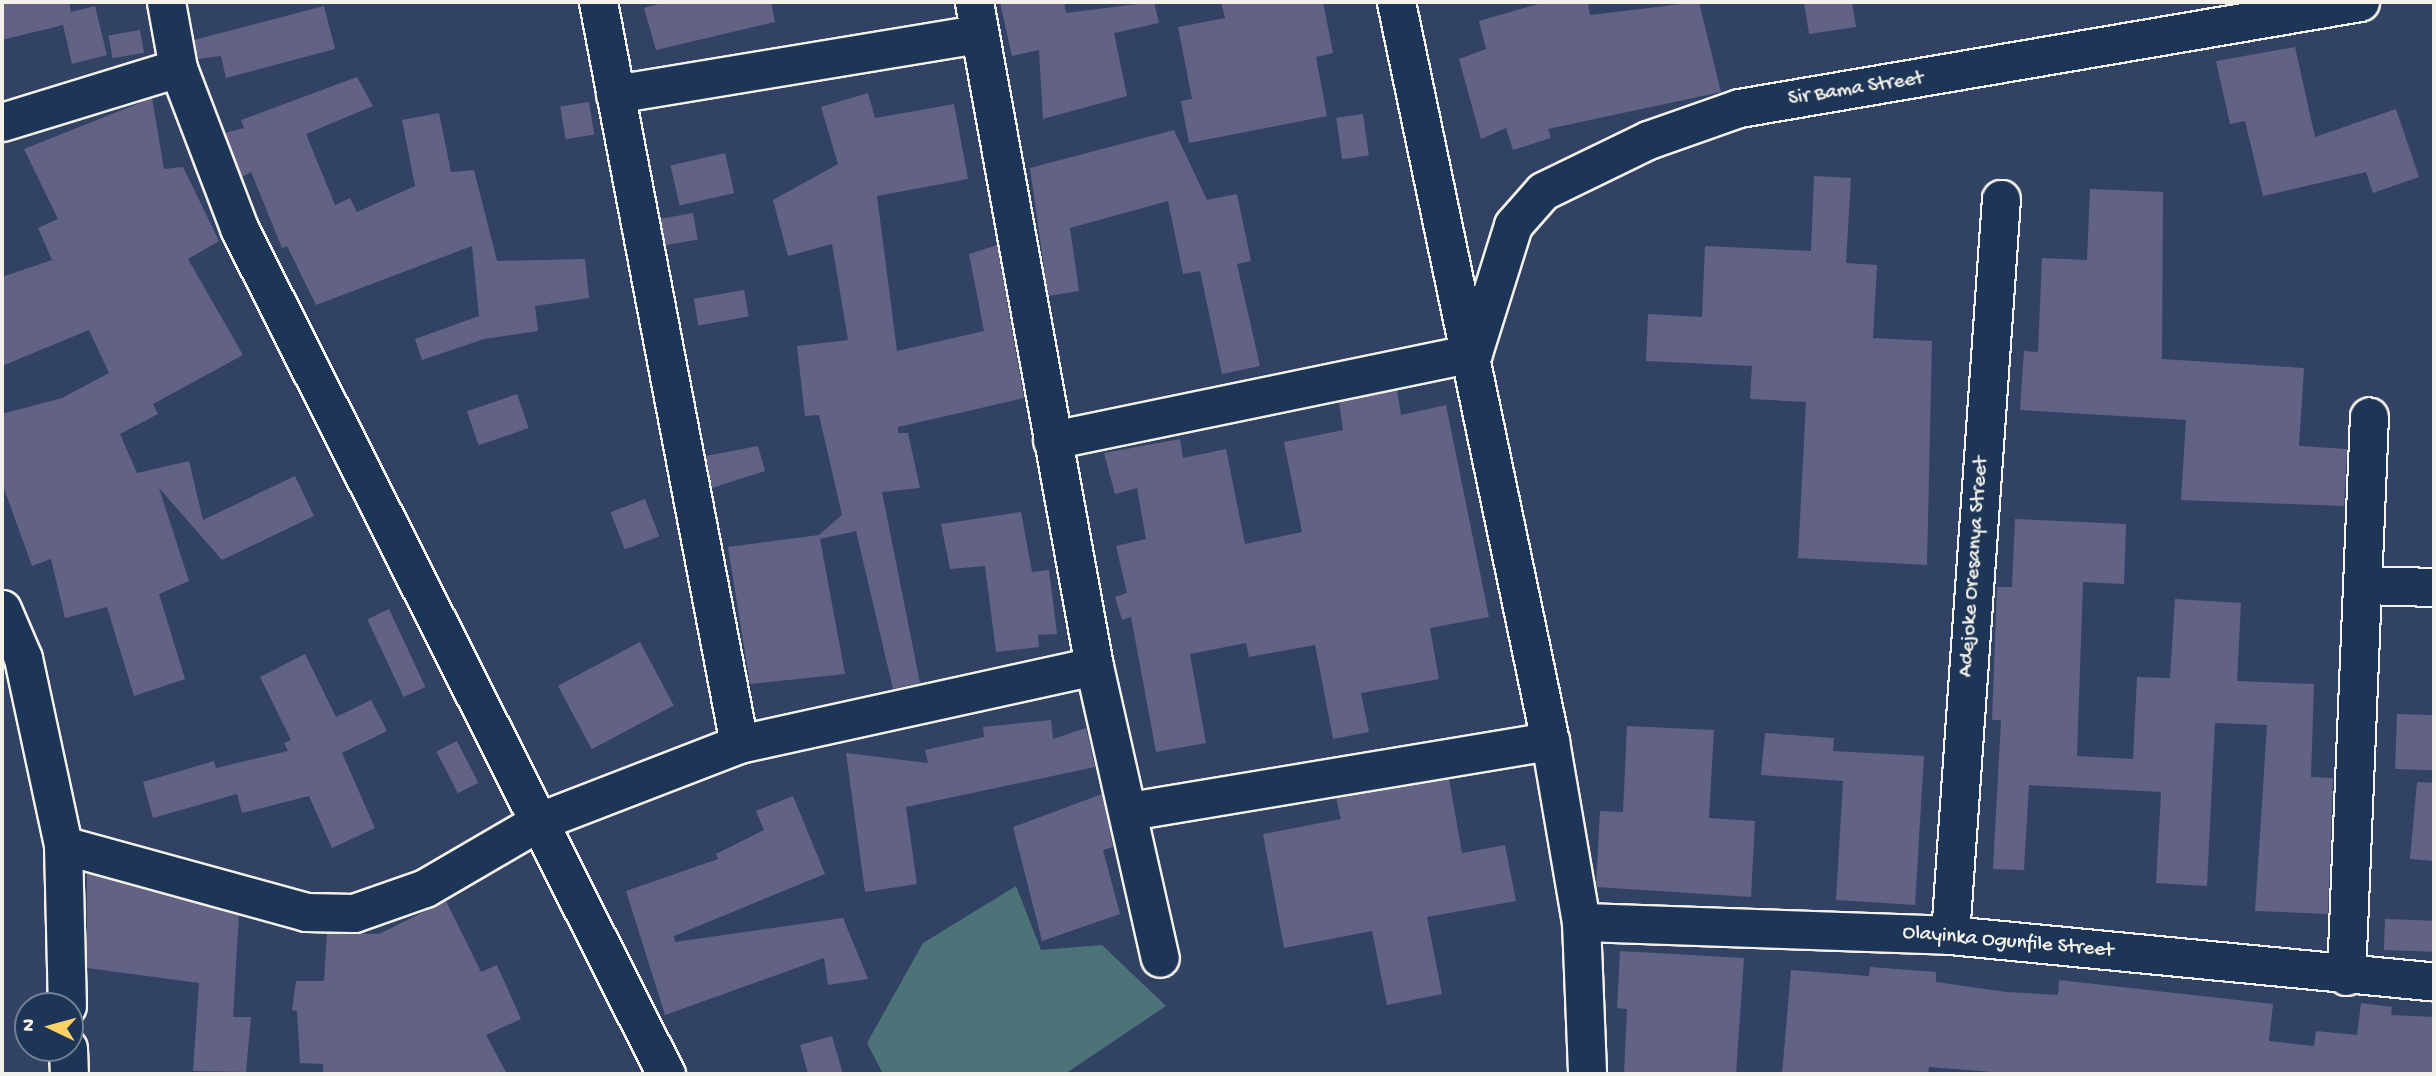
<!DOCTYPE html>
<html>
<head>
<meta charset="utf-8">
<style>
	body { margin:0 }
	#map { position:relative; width:2436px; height:1076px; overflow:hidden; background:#324265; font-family:"Gochi Hand",sans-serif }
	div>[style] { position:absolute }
	.green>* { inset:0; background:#4b7378 }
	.building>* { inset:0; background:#626285; transform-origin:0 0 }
	.roads { filter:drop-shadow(2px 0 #f4f1e8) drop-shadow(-2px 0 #f4f1e8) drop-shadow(0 2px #f4f1e8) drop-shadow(0 -2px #f4f1e8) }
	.minor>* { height:37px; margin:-18.5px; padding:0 18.5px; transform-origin:18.5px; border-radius:18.5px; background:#1d3557 }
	span { translate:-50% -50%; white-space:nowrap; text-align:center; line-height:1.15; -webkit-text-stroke:5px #1d3557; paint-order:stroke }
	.street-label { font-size:21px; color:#f4f1e8 }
	.frame { position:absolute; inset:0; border:4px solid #f4f1e8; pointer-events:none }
	.north { position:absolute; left:14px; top:992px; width:70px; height:70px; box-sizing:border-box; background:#1d3557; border:2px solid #738091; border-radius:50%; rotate:275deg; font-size:19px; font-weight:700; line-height:28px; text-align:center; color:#f4f1e8 }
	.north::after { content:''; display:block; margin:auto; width:24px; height:32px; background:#ffd166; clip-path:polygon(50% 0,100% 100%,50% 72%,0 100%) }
</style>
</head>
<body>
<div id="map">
	<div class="green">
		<i style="clip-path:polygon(1016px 886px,1041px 950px,1102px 945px,1166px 1006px,1065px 1074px,883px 1074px,867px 1043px,923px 943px)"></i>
	</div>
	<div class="building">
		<i style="clip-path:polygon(2px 2px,69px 2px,71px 12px,95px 6px,107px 55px,72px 64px,63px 25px,2px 40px)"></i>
		<i style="clip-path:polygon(665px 2px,771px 2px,775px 22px,656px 50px,644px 8px)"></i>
		<i style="clip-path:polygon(1000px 2px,1064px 2px,1066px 13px,1154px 2px,1159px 23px,1114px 33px,1127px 96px,1043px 119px,1039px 50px,1012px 56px)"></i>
		<i style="clip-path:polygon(1221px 2px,1323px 2px,1333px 53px,1316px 57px,1327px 116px,1189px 143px,1181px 101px,1192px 99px,1178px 27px,1225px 18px)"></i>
		<i style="clip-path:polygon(1545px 2px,1588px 2px,1590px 15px,1699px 2px,1721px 92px,1548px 129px,1551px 138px,1513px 150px,1506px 128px,1481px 139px,1459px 59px,1486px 49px,1479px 21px)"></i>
		<i style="clip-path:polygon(1804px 2px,1852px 2px,1856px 27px,1809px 34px)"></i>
		<i style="clip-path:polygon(324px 6px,335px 49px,226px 78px,221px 56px,198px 59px,194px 40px)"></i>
		<i style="left:140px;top:30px;width:23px;height:32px;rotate:80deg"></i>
		<i style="clip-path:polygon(2295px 47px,2315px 137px,2396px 109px,2419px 177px,2373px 193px,2366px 172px,2263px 196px,2245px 121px,2230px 124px,2216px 61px)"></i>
		<i style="clip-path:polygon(357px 77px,373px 106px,306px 134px,335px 205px,350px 198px,357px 212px,415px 186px,402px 120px,439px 113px,451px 172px,474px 170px,497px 261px,585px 259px,589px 298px,535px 306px,538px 331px,484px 339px,422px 360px,415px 339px,479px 316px,472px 246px,316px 305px,287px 246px,282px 248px,251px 172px,242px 177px,225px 133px,244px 128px,241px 120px)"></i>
		<i style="clip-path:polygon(868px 93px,875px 118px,954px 104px,968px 179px,877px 196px,897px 351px,984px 331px,969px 254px,997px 245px,1024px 398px,898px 427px,898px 433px,908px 433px,920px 488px,882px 492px,920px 683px,893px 689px,856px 531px,820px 539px,845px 674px,750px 684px,728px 547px,819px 535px,842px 515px,819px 415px,805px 416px,797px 346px,848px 340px,832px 244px,788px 256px,773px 200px,838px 164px,821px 107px)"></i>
		<i style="clip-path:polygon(152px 98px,164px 169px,183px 167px,219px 241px,188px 259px,243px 355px,153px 404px,158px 414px,120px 434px,137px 473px,189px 461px,203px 520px,295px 476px,314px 516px,222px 560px,159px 488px,189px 581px,159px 594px,185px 679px,134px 696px,107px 607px,65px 618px,51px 559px,32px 566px,2px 483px,2px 414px,62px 398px,109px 373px,89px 330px,2px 366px,2px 277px,52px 260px,38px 228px,58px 219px,24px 149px)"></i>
		<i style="left:589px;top:102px;width:33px;height:29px;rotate:81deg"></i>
		<i style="left:1363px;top:114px;width:42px;height:27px;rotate:82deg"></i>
		<i style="clip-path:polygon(1174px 130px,1207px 200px,1237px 194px,1251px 261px,1237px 264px,1260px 366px,1222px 374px,1200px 271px,1183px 274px,1168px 201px,1070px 228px,1079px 291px,1048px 296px,1030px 168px)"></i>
		<i style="left:725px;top:153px;width:41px;height:56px;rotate:77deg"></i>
		<i style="clip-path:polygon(1814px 176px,1851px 178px,1846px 263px,1877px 265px,1873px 338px,1932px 341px,1927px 565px,1798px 558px,1806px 402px,1750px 399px,1752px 366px,1646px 361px,1648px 314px,1702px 317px,1705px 246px,1811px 251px)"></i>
		<i style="clip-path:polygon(2090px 189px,2163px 192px,2162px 359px,2304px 368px,2299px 446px,2347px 449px,2344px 506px,2181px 500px,2186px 420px,2020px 410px,2024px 351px,2038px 352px,2042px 258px,2087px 260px)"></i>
		<i style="left:693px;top:213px;width:27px;height:33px;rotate:80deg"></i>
		<i style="left:744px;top:290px;width:27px;height:51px;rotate:80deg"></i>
		<i style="clip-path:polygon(1397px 390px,1401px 415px,1446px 405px,1489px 617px,1430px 628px,1439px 679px,1361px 693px,1369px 732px,1333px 739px,1315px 645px,1249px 657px,1246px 643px,1190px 654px,1206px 743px,1156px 752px,1131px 617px,1122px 620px,1115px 597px,1127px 593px,1116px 546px,1146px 539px,1137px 488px,1115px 494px,1104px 453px,1180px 439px,1183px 458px,1226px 449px,1245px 544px,1302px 532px,1284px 442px,1343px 430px,1339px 402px)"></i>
		<i style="left:517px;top:394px;width:36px;height:53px;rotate:71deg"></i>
		<i style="clip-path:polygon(758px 446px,765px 471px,712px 488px,706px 456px)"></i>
		<i style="left:645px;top:499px;width:40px;height:37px;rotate:69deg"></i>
		<i style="clip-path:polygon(1021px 512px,1032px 572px,1049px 570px,1057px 634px,1038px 635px,1039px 647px,996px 652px,985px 566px,950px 569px,941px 524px)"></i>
		<i style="clip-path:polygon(2015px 519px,2126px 524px,2124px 584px,2083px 582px,2077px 756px,2133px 759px,2137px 677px,2170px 678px,2175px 599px,2241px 603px,2237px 681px,2314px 684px,2311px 777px,2333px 778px,2328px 914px,2255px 911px,2267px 725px,2215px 723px,2207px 886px,2156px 883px,2161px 792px,2029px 785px,2024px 870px,1993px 869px,2001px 720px,1992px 720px,1997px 587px,2012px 587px)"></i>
		<i style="left:389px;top:609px;width:86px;height:24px;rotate:65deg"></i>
		<i style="left:640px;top:642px;width:72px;height:93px;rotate:62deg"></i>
		<i style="clip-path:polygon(305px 654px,336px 717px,371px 700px,387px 731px,342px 753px,375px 828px,332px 848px,309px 796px,242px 813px,237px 794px,153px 818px,143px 782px,214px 761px,216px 768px,288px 751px,284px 743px,291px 740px,260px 677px)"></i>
		<i style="left:2397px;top:714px;width:37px;height:55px;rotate:2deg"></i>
		<i style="clip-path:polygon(1051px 720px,1053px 739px,1086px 728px,1095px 767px,906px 807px,917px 884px,865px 892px,846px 753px,928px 763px,925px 750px,984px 737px,983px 727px)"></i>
		<i style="clip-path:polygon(1627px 726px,1714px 730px,1709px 818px,1755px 821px,1751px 897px,1596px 887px,1600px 811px,1623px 812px)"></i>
		<i style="clip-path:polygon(1765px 733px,1834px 738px,1833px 751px,1924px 756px,1915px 905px,1836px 900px,1843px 781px,1761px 775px)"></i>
		<i style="left:457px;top:741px;width:47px;height:23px;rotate:63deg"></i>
		<i style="clip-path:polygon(1449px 779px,1462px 853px,1505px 845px,1516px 901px,1427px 917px,1442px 994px,1387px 1005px,1372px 931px,1284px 948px,1263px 834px,1341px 819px,1336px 798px)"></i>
		<i style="clip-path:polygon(2417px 782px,2434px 783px,2434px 861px,2410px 859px)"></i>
		<i style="clip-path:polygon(1102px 794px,1113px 847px,1103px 850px,1120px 914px,1042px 941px,1013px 827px)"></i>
		<i style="clip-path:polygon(793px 796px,825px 874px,674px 936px,675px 942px,843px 918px,868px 979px,828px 985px,824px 958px,665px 1015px,626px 891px,718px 859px,716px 854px,764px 830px,756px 811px)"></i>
		<i style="clip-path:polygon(87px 873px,239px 915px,233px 1017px,251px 1017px,246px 1072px,193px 1071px,199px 983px,87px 968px)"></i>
		<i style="clip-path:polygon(446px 901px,481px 972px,497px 965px,521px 1019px,486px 1035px,507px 1074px,323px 1074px,323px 1064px,300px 1063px,297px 1011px,292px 1010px,296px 981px,324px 981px,327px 933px,379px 934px)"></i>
		<i style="left:2385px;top:919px;width:49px;height:31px;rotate:2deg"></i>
		<i style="clip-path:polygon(1620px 951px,1744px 958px,1736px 1074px,1624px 1074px,1627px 1009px,1617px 1008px)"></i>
		<i style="clip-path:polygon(1870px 967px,1936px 972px,1936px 982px,2006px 992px,2058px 995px,2059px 980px,2273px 1004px,2269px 1041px,2314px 1046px,2316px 1031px,2357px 1035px,2361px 1003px,2392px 1007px,2391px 1015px,2434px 1017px,2434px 1074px,2018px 1074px,1929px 1067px,1928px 1074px,1782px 1074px,1791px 970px,1869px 976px)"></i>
		<i style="clip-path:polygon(832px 1036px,843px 1074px,808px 1074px,800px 1045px)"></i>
	</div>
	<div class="roads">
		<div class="minor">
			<i style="left:166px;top:2px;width:67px;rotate:79.7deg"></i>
			<i style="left:178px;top:68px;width:171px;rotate:69.1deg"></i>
			<i style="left:239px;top:228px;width:948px;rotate:63.22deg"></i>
			<i style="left:598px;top:2px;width:755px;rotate:79.24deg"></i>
			<i style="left:974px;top:2px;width:675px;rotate:79.76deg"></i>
			<i style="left:1094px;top:666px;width:299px;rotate:77.3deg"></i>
			<i style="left:1396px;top:2px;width:755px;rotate:78.23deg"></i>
			<i style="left:1550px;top:741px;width:184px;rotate:80.3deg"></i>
			<i style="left:1581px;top:922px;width:152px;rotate:87.7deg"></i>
			<i style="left:615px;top:94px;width:368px;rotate:-9.4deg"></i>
			<i style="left:2px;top:122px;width:184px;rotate:-17.1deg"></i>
			<i style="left:1052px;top:440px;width:430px;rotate:-11.7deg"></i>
			<i style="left:1473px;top:353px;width:134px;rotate:-72.6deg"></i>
			<i style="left:1513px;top:225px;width:45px;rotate:-48.6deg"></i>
			<i style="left:1543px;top:191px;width:117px;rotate:-25.9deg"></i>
			<i style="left:1648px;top:140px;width:96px;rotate:-19.4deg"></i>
			<i style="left:1739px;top:108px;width:630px;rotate:-9.69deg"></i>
			<i style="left:2363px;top:585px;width:71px;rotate:1.6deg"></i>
			<i style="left:2px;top:609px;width:53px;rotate:66.8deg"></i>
			<i style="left:23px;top:658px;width:191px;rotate:77.9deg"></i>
			<i style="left:63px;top:845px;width:161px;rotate:88.6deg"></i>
			<i style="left:1130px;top:811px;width:426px;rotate:-9.5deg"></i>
			<i style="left:63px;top:845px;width:252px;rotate:15.4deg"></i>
			<i style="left:306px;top:912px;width:48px;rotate:1.2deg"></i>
			<i style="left:354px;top:913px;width:75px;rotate:-19.4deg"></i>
			<i style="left:425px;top:888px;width:135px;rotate:-30.2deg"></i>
			<i style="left:542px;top:820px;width:211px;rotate:-21.1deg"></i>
			<i style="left:739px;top:744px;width:363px;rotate:-12.4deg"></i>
			<i style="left:1581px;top:922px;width:369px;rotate:2deg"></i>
			<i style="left:1950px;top:935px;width:486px;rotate:5.5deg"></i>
			<i style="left:1950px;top:935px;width:738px;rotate:-86.04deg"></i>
			<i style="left:2346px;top:976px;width:560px;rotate:-87.65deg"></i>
			<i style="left:68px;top:1048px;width:26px;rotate:88deg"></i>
		</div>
	</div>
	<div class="street-label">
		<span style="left:1856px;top:90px;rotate:-9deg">Sir Bama Street</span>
		<span style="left:1975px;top:567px;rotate:-86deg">Adejoke Oresanya Street</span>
		<span style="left:2008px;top:943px;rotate:5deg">Olayinka Ogunfile Street</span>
	</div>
	<div class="frame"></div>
	<div class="north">N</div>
</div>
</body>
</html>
